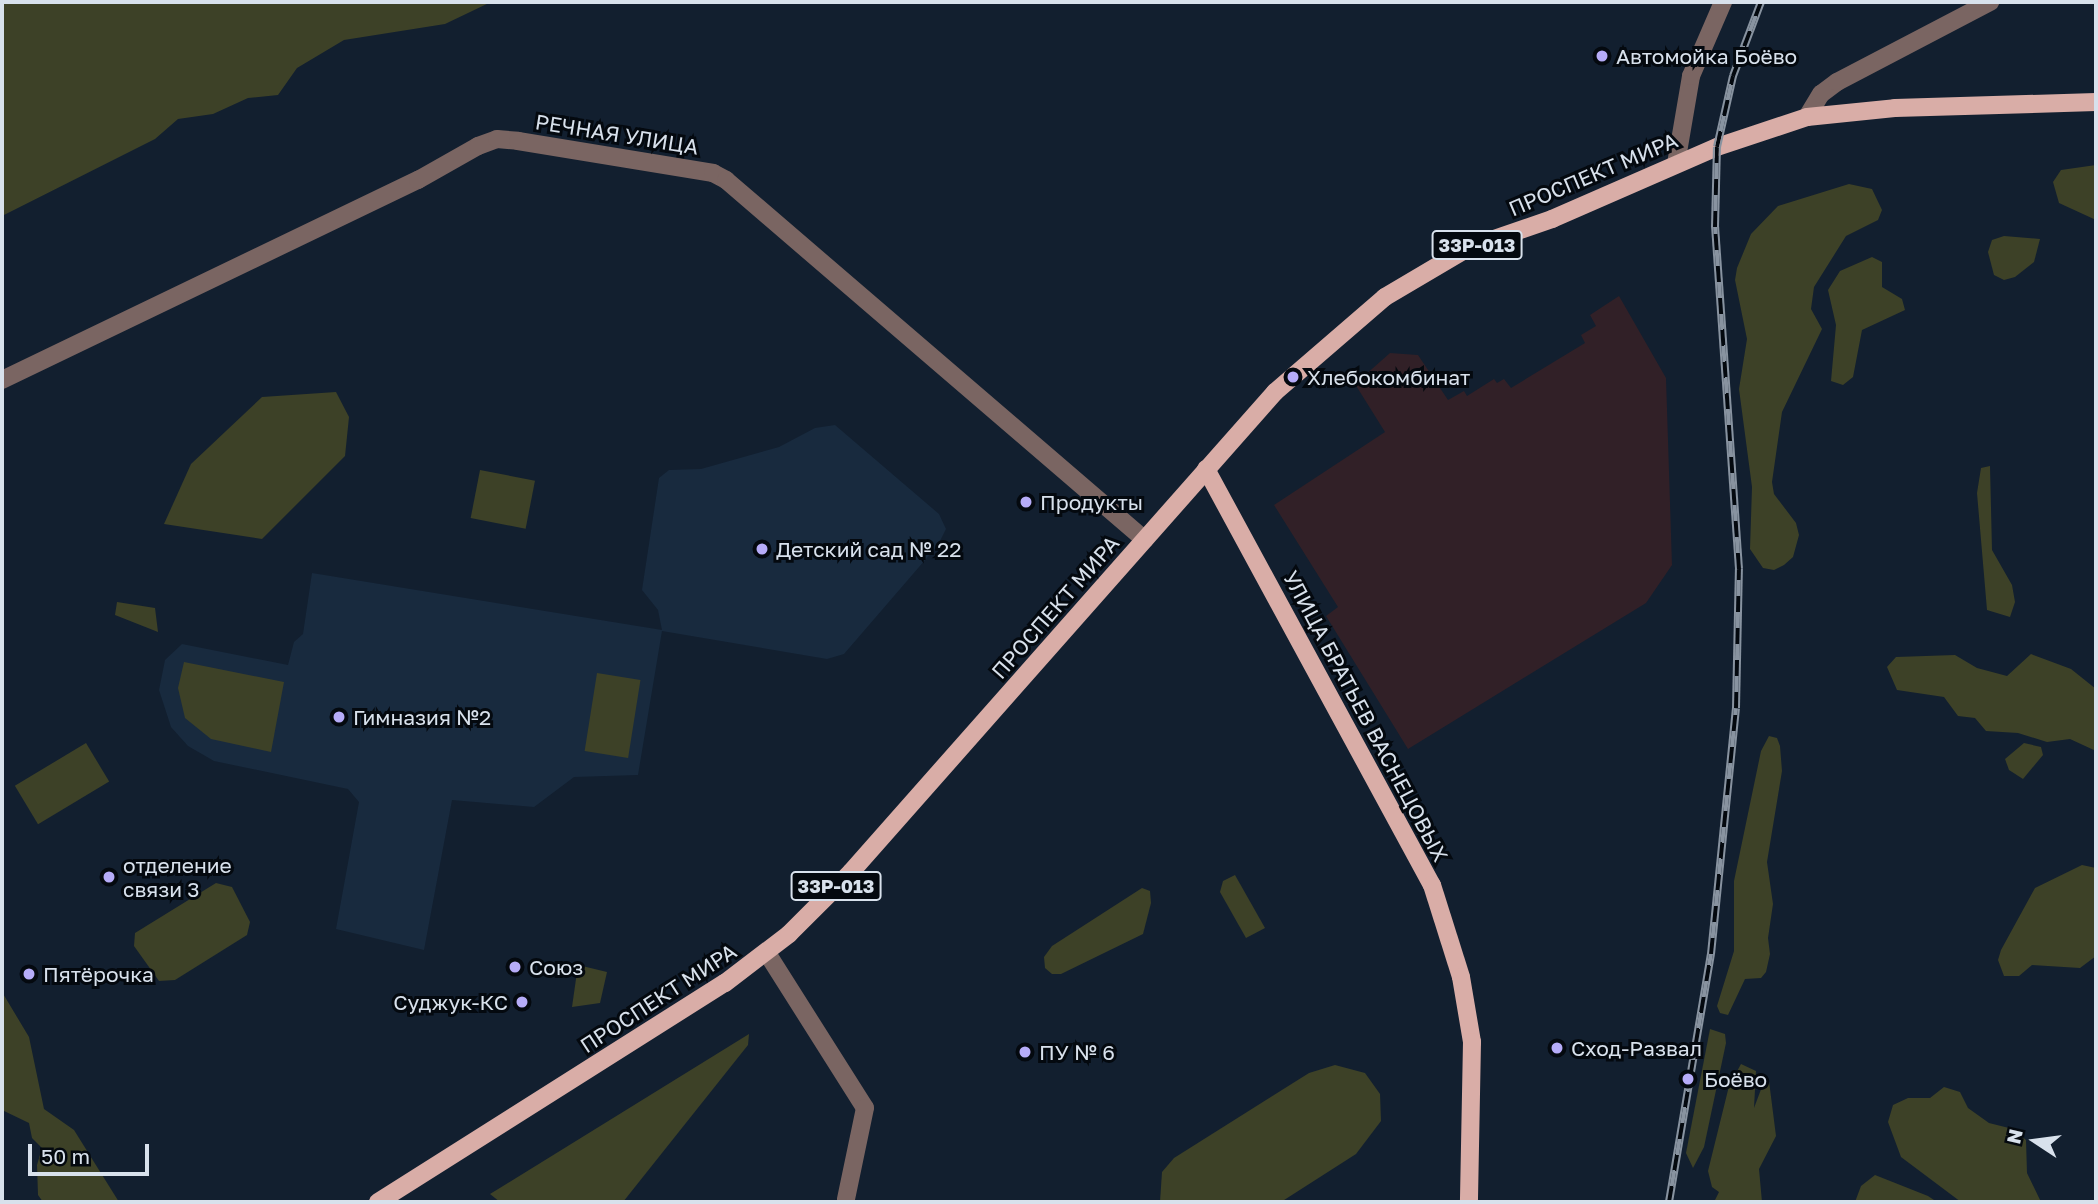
<!DOCTYPE html>
<html>
<head>
<meta charset="utf-8">
<style>
	body { margin:0 }
	#map { position:relative; width:2098px; height:1204px; overflow:hidden; background:#121f2f; font-family:"Golos Text",sans-serif }
	div>[style] { position:absolute }
	.industrial>* { inset:0; background:#312027 }
	.built>* { inset:0; background:#182a3e }
	.green>* { inset:0; background:#3d4127; transform-origin:0 0 }
	.minor>* { height:18px; margin:-9px; padding:0 9px; transform-origin:9px; border-radius:9px; background:#7a6562 }
	.major>* { height:18px; margin:-9px; padding:0 9px; transform-origin:9px; border-radius:9px; background:#d9ada7 }
	.rail>* { height:8px; margin-top:-4px; transform-origin:0; background:repeating-linear-gradient(90deg,#04090f 0 16px,#8893a0 0 32px); box-sizing:border-box; border-block:2px solid #8893a0 }
	.dots>* { width:19px; height:19px; translate:-50% -50%; box-sizing:border-box; border:4px solid #04090f; border-radius:50% }
	span { translate:-50% -50%; white-space:nowrap; text-align:center; line-height:1.15; -webkit-text-stroke:6px #04090f; paint-order:stroke }
	.shield-label span { padding:2px 5px; background:#04090f; border:2px solid; border-radius:5px; -webkit-text-stroke-width:0 }
	.shield-label { font-size:19px; color:#d8e1ec; font-weight:700 }
	.poi-label { font-size:21px; color:#d8e1ec }
	.left { translate:0 -50%; text-align:left }
	.right { translate:-100% -50%; text-align:right }
	.street-label { font-size:21px; color:#d8e1ec }
	.frame { position:absolute; inset:0; border:4px solid #d8e1ec; pointer-events:none }
	.north { position:absolute; left:2000px; top:1106px; width:70px; height:70px; -webkit-text-stroke:5px #04090f; paint-order:stroke; rotate:283deg; font-size:19px; font-weight:700; line-height:28px; text-align:center; color:#d8e1ec }
	.north::after { content:''; display:block; margin:auto; width:24px; height:32px; background:#d8e1ec; clip-path:polygon(50% 0,100% 100%,50% 72%,0 100%) }
	.scale { position:absolute; left:28px; top:1144px; width:121px; height:32px; box-sizing:border-box; border:4px solid #d8e1ec; border-top:0; padding-left:9px; font-size:21px; line-height:24px; white-space:nowrap; color:#d8e1ec; -webkit-text-stroke:5px #04090f; paint-order:stroke }
</style>
</head>
<body>
<div id="map">
	<div class="industrial">
		<i style="clip-path:polygon(1619px 296px,1666px 378px,1672px 565px,1646px 603px,1408px 749px,1326px 616px,1338px 607px,1274px 505px,1385px 432px,1355px 384px,1390px 353px,1418px 355px,1448px 400px,1464px 391px,1467px 396px,1494px 379px,1497px 383px,1504px 379px,1511px 388px,1585px 343px,1581px 335px,1596px 326px,1590px 315px)"></i>
	</div>
	<div class="built">
		<i style="clip-path:polygon(835px 425px,939px 514px,946px 529px,938px 545px,844px 654px,827px 659px,662px 631px,638px 775px,574px 777px,534px 807px,452px 800px,424px 950px,336px 929px,359px 802px,348px 789px,214px 761px,188px 746px,171px 727px,159px 690px,165px 660px,182px 644px,288px 665px,294px 642px,303px 634px,312px 573px,662px 630px,658px 610px,642px 590px,659px 478px,669px 470px,701px 469px,779px 447px,815px 428px)"></i>
	</div>
	<div class="green">
		<i style="clip-path:polygon(2px 2px,491px 2px,445px 24px,344px 40px,297px 68px,278px 95px,248px 98px,213px 114px,178px 119px,155px 139px,2px 216px)"></i>
		<i style="clip-path:polygon(2096px 165px,2096px 220px,2059px 203px,2053px 182px,2061px 170px)"></i>
		<i style="clip-path:polygon(1849px 184px,1872px 189px,1882px 210px,1878px 220px,1846px 236px,1814px 287px,1811px 309px,1822px 329px,1782px 412px,1772px 482px,1774px 494px,1796px 523px,1799px 535px,1793px 557px,1784px 565px,1774px 570px,1763px 568px,1750px 549px,1752px 487px,1739px 389px,1747px 339px,1735px 280px,1737px 268px,1751px 234px,1778px 206px)"></i>
		<i style="clip-path:polygon(2004px 236px,2040px 239px,2034px 262px,2015px 277px,2004px 280px,1994px 275px,1988px 252px,1992px 240px)"></i>
		<i style="clip-path:polygon(1872px 257px,1882px 262px,1882px 287px,1902px 299px,1905px 310px,1862px 330px,1853px 377px,1843px 385px,1831px 381px,1836px 325px,1828px 290px,1840px 271px)"></i>
		<i style="clip-path:polygon(336px 392px,349px 417px,345px 456px,262px 539px,164px 524px,191px 464px,262px 397px)"></i>
		<i style="clip-path:polygon(1990px 466px,1992px 550px,2012px 585px,2015px 602px,2010px 617px,1987px 610px,1977px 493px,1981px 468px)"></i>
		<i style="left:480px;top:470px;width:56px;height:49px;rotate:11deg"></i>
		<i style="clip-path:polygon(117px 602px,155px 608px,158px 632px,115px 615px)"></i>
		<i style="clip-path:polygon(2031px 654px,2071px 669px,2096px 689px,2096px 751px,2070px 739px,2047px 742px,2018px 733px,1986px 731px,1975px 718px,1958px 716px,1944px 697px,1897px 690px,1887px 667px,1896px 657px,1955px 655px,1977px 668px,2007px 676px)"></i>
		<i style="clip-path:polygon(184px 662px,284px 682px,271px 752px,211px 739px,185px 718px,178px 688px)"></i>
		<i style="left:597px;top:673px;width:44px;height:79px;rotate:9deg"></i>
		<i style="clip-path:polygon(1769px 736px,1777px 738px,1780px 746px,1782px 771px,1767px 862px,1773px 904px,1768px 938px,1770px 954px,1766px 972px,1761px 978px,1745px 979px,1728px 1015px,1720px 1013px,1717px 1006px,1734px 951px,1734px 881px,1761px 751px)"></i>
		<i style="left:86px;top:743px;width:45px;height:83px;rotate:59deg"></i>
		<i style="clip-path:polygon(2024px 743px,2041px 747px,2043px 755px,2023px 779px,2009px 770px,2005px 759px)"></i>
		<i style="clip-path:polygon(2082px 865px,2096px 868px,2096px 956px,2080px 968px,2032px 965px,2019px 976px,2004px 976px,1998px 960px,2001px 950px,2035px 888px)"></i>
		<i style="clip-path:polygon(1235px 875px,1265px 928px,1246px 938px,1220px 892px,1223px 881px)"></i>
		<i style="clip-path:polygon(216px 883px,232px 887px,250px 922px,247px 935px,175px 980px,159px 981px,134px 946px,135px 933px)"></i>
		<i style="clip-path:polygon(1142px 888px,1150px 891px,1151px 903px,1143px 934px,1061px 974px,1052px 974px,1045px 968px,1044px 957px,1052px 946px)"></i>
		<i style="clip-path:polygon(578px 965px,607px 972px,600px 1003px,572px 1007px)"></i>
		<i style="clip-path:polygon(2px 992px,29px 1037px,44px 1109px,74px 1130px,119px 1202px,43px 1202px,38px 1195px,37px 1165px,42px 1148px,32px 1138px,29px 1123px,2px 1110px)"></i>
		<i style="clip-path:polygon(1710px 1029px,1725px 1034px,1726px 1043px,1704px 1147px,1693px 1168px,1686px 1153px)"></i>
		<i style="clip-path:polygon(749px 1034px,748px 1045px,623px 1202px,500px 1202px,490px 1194px)"></i>
		<i style="clip-path:polygon(1741px 1064px,1756px 1071px,1754px 1108px,1766px 1076px,1769px 1081px,1776px 1136px,1759px 1169px,1762px 1202px,1714px 1202px,1719px 1192px,1712px 1187px,1708px 1171px,1729px 1086px)"></i>
		<i style="clip-path:polygon(1335px 1065px,1365px 1073px,1380px 1094px,1381px 1121px,1356px 1154px,1281px 1202px,1160px 1202px,1162px 1172px,1174px 1158px,1309px 1073px)"></i>
		<i style="clip-path:polygon(1944px 1087px,1960px 1092px,1968px 1108px,1989px 1123px,2013px 1129px,2026px 1140px,2027px 1173px,2041px 1202px,1961px 1202px,1901px 1157px,1888px 1122px,1893px 1105px,1908px 1098px,1930px 1098px)"></i>
		<i style="clip-path:polygon(1875px 1175px,1928px 1196px,1937px 1202px,1855px 1202px,1861px 1186px)"></i>
	</div>
	<div class="minor">
		<i style="left:1807px;top:117px;width:27px;rotate:-59deg"></i>
		<i style="left:1821px;top:94px;width:20px;rotate:-37deg"></i>
		<i style="left:1837px;top:82px;width:173px;rotate:-27.6deg"></i>
		<i style="left:1676px;top:164px;width:89px;rotate:-80.3deg"></i>
		<i style="left:1691px;top:76px;width:81px;rotate:-66.6deg"></i>
		<i style="left:2px;top:380px;width:462px;rotate:-25.7deg"></i>
		<i style="left:418px;top:180px;width:69px;rotate:-29.5deg"></i>
		<i style="left:478px;top:146px;width:20px;rotate:-20deg"></i>
		<i style="left:497px;top:139px;width:21px;rotate:5deg"></i>
		<i style="left:518px;top:141px;width:198px;rotate:9.3deg"></i>
		<i style="left:713px;top:173px;width:15px;rotate:28deg"></i>
		<i style="left:726px;top:180px;width:552px;rotate:40.67deg"></i>
		<i style="left:767px;top:953px;width:183px;rotate:57.7deg"></i>
		<i style="left:865px;top:1108px;width:93px;rotate:101.8deg"></i>
	</div>
	<div class="major">
		<i style="left:1206px;top:469px;width:473px;rotate:61.5deg"></i>
		<i style="left:1432px;top:885px;width:96px;rotate:72.5deg"></i>
		<i style="left:1461px;top:977px;width:66px;rotate:80.4deg"></i>
		<i style="left:1472px;top:1042px;width:160px;rotate:91.1deg"></i>
		<i style="left:378px;top:1202px;width:410px;rotate:-32.3deg"></i>
		<i style="left:725px;top:983px;width:81px;rotate:-37.4deg"></i>
		<i style="left:789px;top:934px;width:88px;rotate:-45deg"></i>
		<i style="left:851px;top:872px;width:640px;rotate:-48.54deg"></i>
		<i style="left:1275px;top:392px;width:145px;rotate:-40.8deg"></i>
		<i style="left:1385px;top:297px;width:96px;rotate:-30.6deg"></i>
		<i style="left:1468px;top:248px;width:89px;rotate:-19deg"></i>
		<i style="left:1552px;top:219px;width:180px;rotate:-23.6deg"></i>
		<i style="left:1717px;top:147px;width:95px;rotate:-18.4deg"></i>
		<i style="left:1807px;top:117px;width:88px;rotate:-5.8deg"></i>
		<i style="left:1895px;top:108px;width:201px;rotate:-1.7deg"></i>
	</div>
	<div class="rail">
		<i style="left:1669px;top:1202px;width:252px;rotate:-80.4deg"></i>
		<i style="left:1711px;top:954px;width:247px;rotate:-84.2deg"></i>
		<i style="left:1736px;top:708px;width:139px;rotate:-88.8deg"></i>
		<i style="left:1739px;top:569px;width:343px;rotate:-94deg"></i>
		<i style="left:1715px;top:227px;width:80px;rotate:-88.6deg"></i>
		<i style="left:1717px;top:147px;width:73px;rotate:-77.3deg"></i>
		<i style="left:1733px;top:76px;width:79px;rotate:-69.3deg"></i>
	</div>
	<div class="dots">
		<i style="left:1602px;top:56px;background:#b6acf8"></i>
		<i style="left:1293px;top:377px;background:#b6acf8"></i>
		<i style="left:1026px;top:502px;background:#b6acf8"></i>
		<i style="left:762px;top:549px;background:#b6acf8"></i>
		<i style="left:339px;top:717px;background:#b6acf8"></i>
		<i style="left:109px;top:877px;background:#b6acf8"></i>
		<i style="left:515px;top:967px;background:#b6acf8"></i>
		<i style="left:29px;top:974px;background:#b6acf8"></i>
		<i style="left:522px;top:1002px;background:#b6acf8"></i>
		<i style="left:1557px;top:1048px;background:#b6acf8"></i>
		<i style="left:1025px;top:1052px;background:#b6acf8"></i>
		<i style="left:1688px;top:1079px;background:#b6acf8"></i>
	</div>
	<div class="shield-label">
		<span style="left:1477px;top:245px">33Р-013</span>
		<span style="left:836px;top:886px">33Р-013</span>
	</div>
	<div class="poi-label">
		<span class="left" style="left:1616px;top:56px">Автомойка Боёво</span>
		<span class="left" style="left:1307px;top:377px">Хлебокомбинат</span>
		<span class="left" style="left:1040px;top:502px">Продукты</span>
		<span class="left" style="left:776px;top:549px">Детский сад № 22</span>
		<span class="left" style="left:353px;top:717px">Гимназия №2</span>
		<span class="left" style="left:123px;top:877px">отделение<br>связи 3</span>
		<span class="left" style="left:529px;top:967px">Союз</span>
		<span class="left" style="left:43px;top:974px">Пятёрочка</span>
		<span class="right" style="left:508px;top:1002px">Суджук-КС</span>
		<span class="left" style="left:1571px;top:1048px">Сход-Развал</span>
		<span class="left" style="left:1039px;top:1052px">ПУ № 6</span>
		<span class="left" style="left:1704px;top:1079px">Боёво</span>
	</div>
	<div class="street-label">
		<span style="left:617px;top:134px;rotate:9deg">РЕЧНАЯ УЛИЦА</span>
		<span style="left:1593px;top:174px;rotate:-23deg">ПРОСПЕКТ МИРА</span>
		<span style="left:1055px;top:607px;rotate:-49deg">ПРОСПЕКТ МИРА</span>
		<span style="left:1366px;top:716px;rotate:62deg">УЛИЦА БРАТЬЕВ ВАСНЕЦОВЫХ</span>
		<span style="left:658px;top:998px;rotate:-33deg">ПРОСПЕКТ МИРА</span>
	</div>
	<div class="frame"></div>
	<div class="north">N</div>
	<div class="scale">50 m</div>
</div>
</body>
</html>
